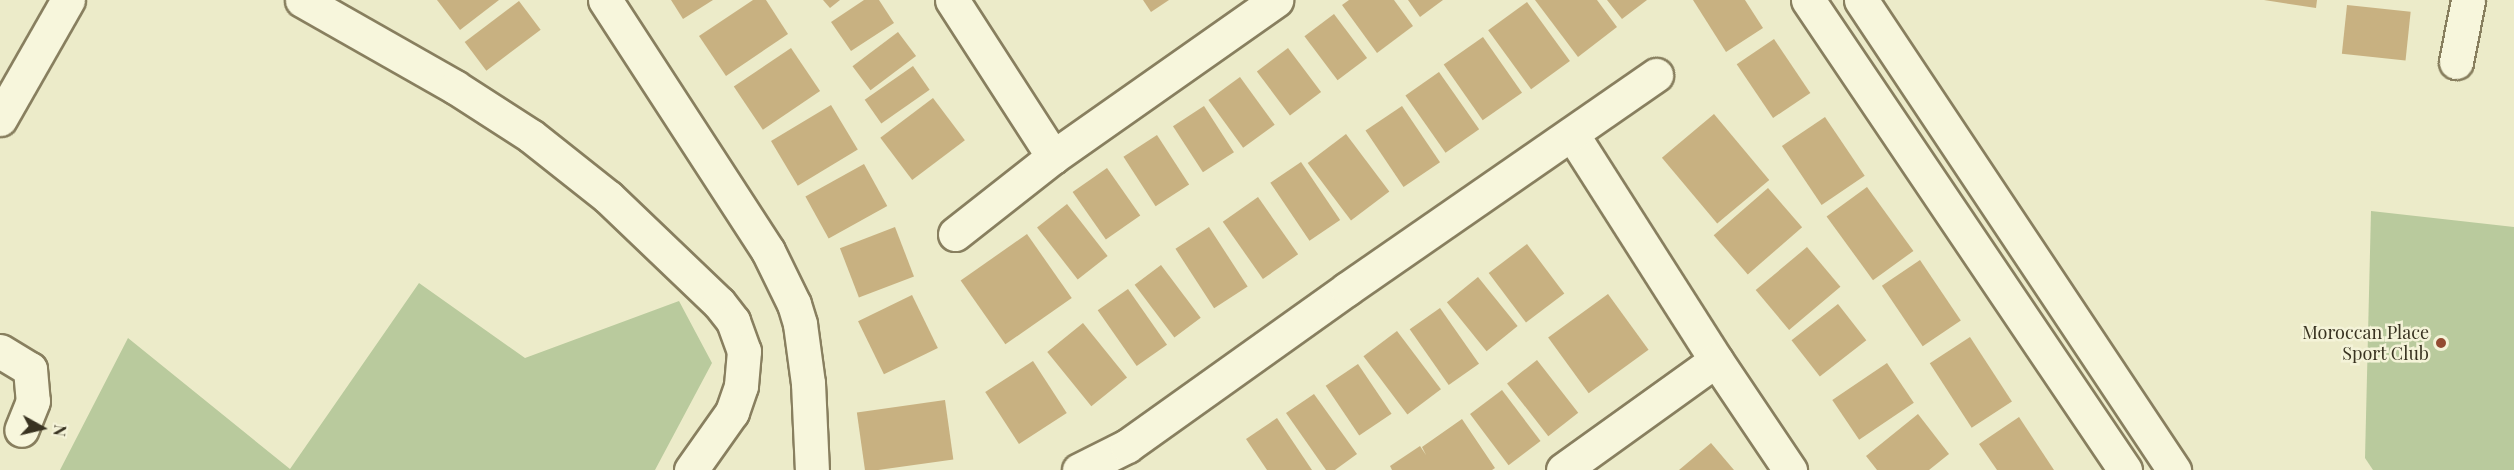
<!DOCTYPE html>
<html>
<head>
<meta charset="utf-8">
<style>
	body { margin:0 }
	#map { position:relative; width:2514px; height:470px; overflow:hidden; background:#ecebc9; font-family:"Playfair Display",serif }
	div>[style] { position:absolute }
	.green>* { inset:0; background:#b9ca9d }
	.building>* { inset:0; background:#c8b181; transform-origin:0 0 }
	.roads { filter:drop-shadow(2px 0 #887f5f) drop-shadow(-2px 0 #887f5f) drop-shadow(0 2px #887f5f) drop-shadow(0 -2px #887f5f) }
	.minor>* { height:33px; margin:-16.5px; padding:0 16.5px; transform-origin:16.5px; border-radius:16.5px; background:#f7f6dc }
	.dots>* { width:16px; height:16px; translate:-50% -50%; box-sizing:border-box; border:3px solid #f4f3d8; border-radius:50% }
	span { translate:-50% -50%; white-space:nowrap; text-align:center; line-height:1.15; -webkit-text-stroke:5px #f4f3d8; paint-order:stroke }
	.poi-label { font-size:18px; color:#393321 }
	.right { translate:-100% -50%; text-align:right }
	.north { position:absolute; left:12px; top:398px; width:60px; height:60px; -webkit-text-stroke:4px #f4f3d8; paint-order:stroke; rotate:98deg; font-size:16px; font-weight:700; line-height:24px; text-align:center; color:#393321 }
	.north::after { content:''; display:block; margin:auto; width:21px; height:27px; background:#393321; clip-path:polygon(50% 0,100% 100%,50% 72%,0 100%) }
</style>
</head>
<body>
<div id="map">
	<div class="green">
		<i style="clip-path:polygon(2371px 211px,2514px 227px,2514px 470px,2373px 470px,2365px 458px)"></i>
		<i style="clip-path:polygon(419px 283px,525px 358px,679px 301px,712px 363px,655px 470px,60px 470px,128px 338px,290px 469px)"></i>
	</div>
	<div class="building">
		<i style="clip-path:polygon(437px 0,499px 0,460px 30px)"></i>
		<i style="clip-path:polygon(671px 0,713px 0,683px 19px)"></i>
		<i style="clip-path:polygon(753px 0,766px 0,788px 34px,726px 76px,699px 36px)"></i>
		<i style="clip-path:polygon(823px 0,840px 0,830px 8px)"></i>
		<i style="clip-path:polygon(864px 0,879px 0,894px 23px,851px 51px,831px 22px)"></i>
		<i style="clip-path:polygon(1143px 0,1169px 0,1151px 12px)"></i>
		<i style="clip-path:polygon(1349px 0,1394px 0,1413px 26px,1377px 53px,1342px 5px)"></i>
		<i style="clip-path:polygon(1408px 0,1443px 0,1420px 17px)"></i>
		<i style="clip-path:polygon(1535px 0,1597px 0,1617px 27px,1578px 57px)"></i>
		<i style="clip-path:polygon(1607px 0,1647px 0,1622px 19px)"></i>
		<i style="clip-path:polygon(1693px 0,1745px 0,1763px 28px,1726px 52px)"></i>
		<i style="clip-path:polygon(2264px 0,2317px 0,2316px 8px)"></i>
		<i style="left:519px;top:1px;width:36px;height:68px;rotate:53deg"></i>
		<i style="left:1527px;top:2px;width:73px;height:48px;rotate:54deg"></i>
		<i style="left:2347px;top:5px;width:64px;height:49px;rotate:6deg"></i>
		<i style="left:1334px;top:14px;width:55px;height:37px;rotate:53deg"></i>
		<i style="left:898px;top:32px;width:30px;height:57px;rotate:53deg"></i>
		<i style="left:1483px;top:37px;width:68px;height:48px;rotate:55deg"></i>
		<i style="left:1774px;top:39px;width:65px;height:45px;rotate:56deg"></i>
		<i style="left:791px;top:48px;width:52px;height:69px;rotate:56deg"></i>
		<i style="left:1288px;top:48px;width:55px;height:39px;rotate:53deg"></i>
		<i style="left:913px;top:66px;width:29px;height:59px;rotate:55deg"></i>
		<i style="left:1439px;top:72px;width:70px;height:41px;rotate:55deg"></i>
		<i style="left:1240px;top:77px;width:59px;height:39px;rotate:54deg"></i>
		<i style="left:933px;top:98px;width:53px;height:66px;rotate:53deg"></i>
		<i style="left:831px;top:105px;width:52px;height:70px;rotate:59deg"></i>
		<i style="left:1204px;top:106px;width:55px;height:37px;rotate:57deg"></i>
		<i style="left:1402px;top:106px;width:68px;height:44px;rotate:56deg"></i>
		<i style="left:1714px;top:114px;width:86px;height:68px;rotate:50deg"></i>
		<i style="left:1825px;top:117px;width:71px;height:52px;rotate:56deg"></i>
		<i style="left:1346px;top:134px;width:72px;height:48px;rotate:53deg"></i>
		<i style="left:1157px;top:135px;width:59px;height:40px;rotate:57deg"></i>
		<i style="left:1301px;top:162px;width:70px;height:37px;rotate:56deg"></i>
		<i style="left:864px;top:164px;width:48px;height:67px;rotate:61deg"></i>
		<i style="left:1107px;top:168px;width:58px;height:42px;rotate:55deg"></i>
		<i style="left:1867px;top:187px;width:79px;height:50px;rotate:54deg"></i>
		<i style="left:1768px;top:188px;width:52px;height:72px;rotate:49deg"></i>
		<i style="left:1258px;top:197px;width:70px;height:43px;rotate:55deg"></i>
		<i style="left:1067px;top:204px;width:66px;height:38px;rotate:52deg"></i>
		<i style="left:895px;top:227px;width:53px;height:59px;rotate:69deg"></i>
		<i style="left:1209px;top:227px;width:71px;height:40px;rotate:57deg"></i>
		<i style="left:1027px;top:234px;width:78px;height:81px;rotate:55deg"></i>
		<i style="left:1527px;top:244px;width:62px;height:48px;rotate:53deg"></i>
		<i style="left:1807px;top:247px;width:52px;height:67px;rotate:50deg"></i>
		<i style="left:1920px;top:260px;width:73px;height:46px;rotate:56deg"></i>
		<i style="left:1161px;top:265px;width:66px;height:33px;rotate:53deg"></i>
		<i style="left:1478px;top:277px;width:63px;height:40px;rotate:51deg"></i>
		<i style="left:1128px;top:289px;width:68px;height:37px;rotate:55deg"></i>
		<i style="left:1608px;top:294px;width:69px;height:74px;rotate:54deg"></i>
		<i style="left:912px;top:295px;width:59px;height:60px;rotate:64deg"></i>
		<i style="left:1838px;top:304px;width:46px;height:59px;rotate:52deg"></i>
		<i style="left:1440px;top:308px;width:68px;height:37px;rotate:55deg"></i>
		<i style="left:1083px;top:323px;width:70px;height:46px;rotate:51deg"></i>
		<i style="left:1397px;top:331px;width:73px;height:42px;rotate:53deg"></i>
		<i style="left:1970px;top:337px;width:77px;height:48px;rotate:57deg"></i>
		<i style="left:1537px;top:360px;width:67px;height:38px;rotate:52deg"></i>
		<i style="left:1033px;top:361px;width:62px;height:57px;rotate:57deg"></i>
		<i style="left:1887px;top:363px;width:48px;height:66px;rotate:56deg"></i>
		<i style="left:1358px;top:364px;width:60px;height:39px;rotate:56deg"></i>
		<i style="left:1502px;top:390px;width:64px;height:40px;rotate:53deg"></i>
		<i style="clip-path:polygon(1314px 394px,1357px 454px,1335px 470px,1326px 470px,1286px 413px)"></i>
		<i style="left:945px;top:400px;width:60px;height:89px;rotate:82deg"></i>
		<i style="clip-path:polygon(1918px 414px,1949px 454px,1929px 470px,1877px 470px,1866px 456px)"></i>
		<i style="clip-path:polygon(2019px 417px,2054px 470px,1997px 470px,1979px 444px)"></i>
		<i style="clip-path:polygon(1277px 418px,1312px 470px,1267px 470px,1246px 439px)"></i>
		<i style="clip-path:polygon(1462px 419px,1495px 468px,1492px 470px,1392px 470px,1390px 466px,1420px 446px,1426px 455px,1422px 447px)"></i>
		<i style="clip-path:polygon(1711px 443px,1734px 470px,1679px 470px)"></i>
	</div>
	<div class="roads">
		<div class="minor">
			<i style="left:302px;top:0;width:176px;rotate:29.6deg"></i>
			<i style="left:455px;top:87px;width:90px;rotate:32.8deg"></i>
			<i style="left:531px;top:136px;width:98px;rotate:38.4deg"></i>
			<i style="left:608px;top:197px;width:153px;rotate:43.7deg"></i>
			<i style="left:719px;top:303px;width:23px;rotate:52deg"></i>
			<i style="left:733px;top:321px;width:32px;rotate:70deg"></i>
			<i style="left:744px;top:351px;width:35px;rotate:95deg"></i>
			<i style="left:741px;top:386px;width:28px;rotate:109deg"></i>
			<i style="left:732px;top:412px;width:71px;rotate:125.3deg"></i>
			<i style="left:605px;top:0;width:299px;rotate:57deg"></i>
			<i style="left:768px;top:251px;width:59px;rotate:63.9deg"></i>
			<i style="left:794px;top:304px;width:21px;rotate:73deg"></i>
			<i style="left:800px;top:324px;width:60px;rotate:82.3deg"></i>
			<i style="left:808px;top:383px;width:87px;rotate:87.4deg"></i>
			<i style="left:952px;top:0;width:187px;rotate:57.2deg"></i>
			<i style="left:1808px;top:0;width:567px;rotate:56deg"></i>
			<i style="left:1861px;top:0;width:565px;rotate:56.34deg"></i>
			<i style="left:2456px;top:62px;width:63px;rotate:-79deg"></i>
			<i style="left:0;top:119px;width:137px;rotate:-60.3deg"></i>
			<i style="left:1572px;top:134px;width:268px;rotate:57.5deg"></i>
			<i style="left:1716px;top:360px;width:133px;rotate:56.1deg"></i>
			<i style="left:955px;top:234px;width:125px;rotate:-38.2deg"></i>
			<i style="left:1053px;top:157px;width:273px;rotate:-35.1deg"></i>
			<i style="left:0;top:351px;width:35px;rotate:31deg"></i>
			<i style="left:30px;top:369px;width:32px;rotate:85deg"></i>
			<i style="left:33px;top:401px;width:31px;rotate:112deg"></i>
			<i style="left:1079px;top:470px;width:54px;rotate:-26.6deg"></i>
			<i style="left:1127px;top:446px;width:270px;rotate:-35.5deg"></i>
			<i style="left:1347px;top:289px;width:376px;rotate:-34.7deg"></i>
			<i style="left:1563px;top:470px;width:188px;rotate:-35.7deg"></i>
		</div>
	</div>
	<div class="dots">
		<i style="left:2441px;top:343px;background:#934b32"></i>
	</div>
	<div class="poi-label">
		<span class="right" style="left:2429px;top:343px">Moroccan Place<br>Sport Club</span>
	</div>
	<div class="north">N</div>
</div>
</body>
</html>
